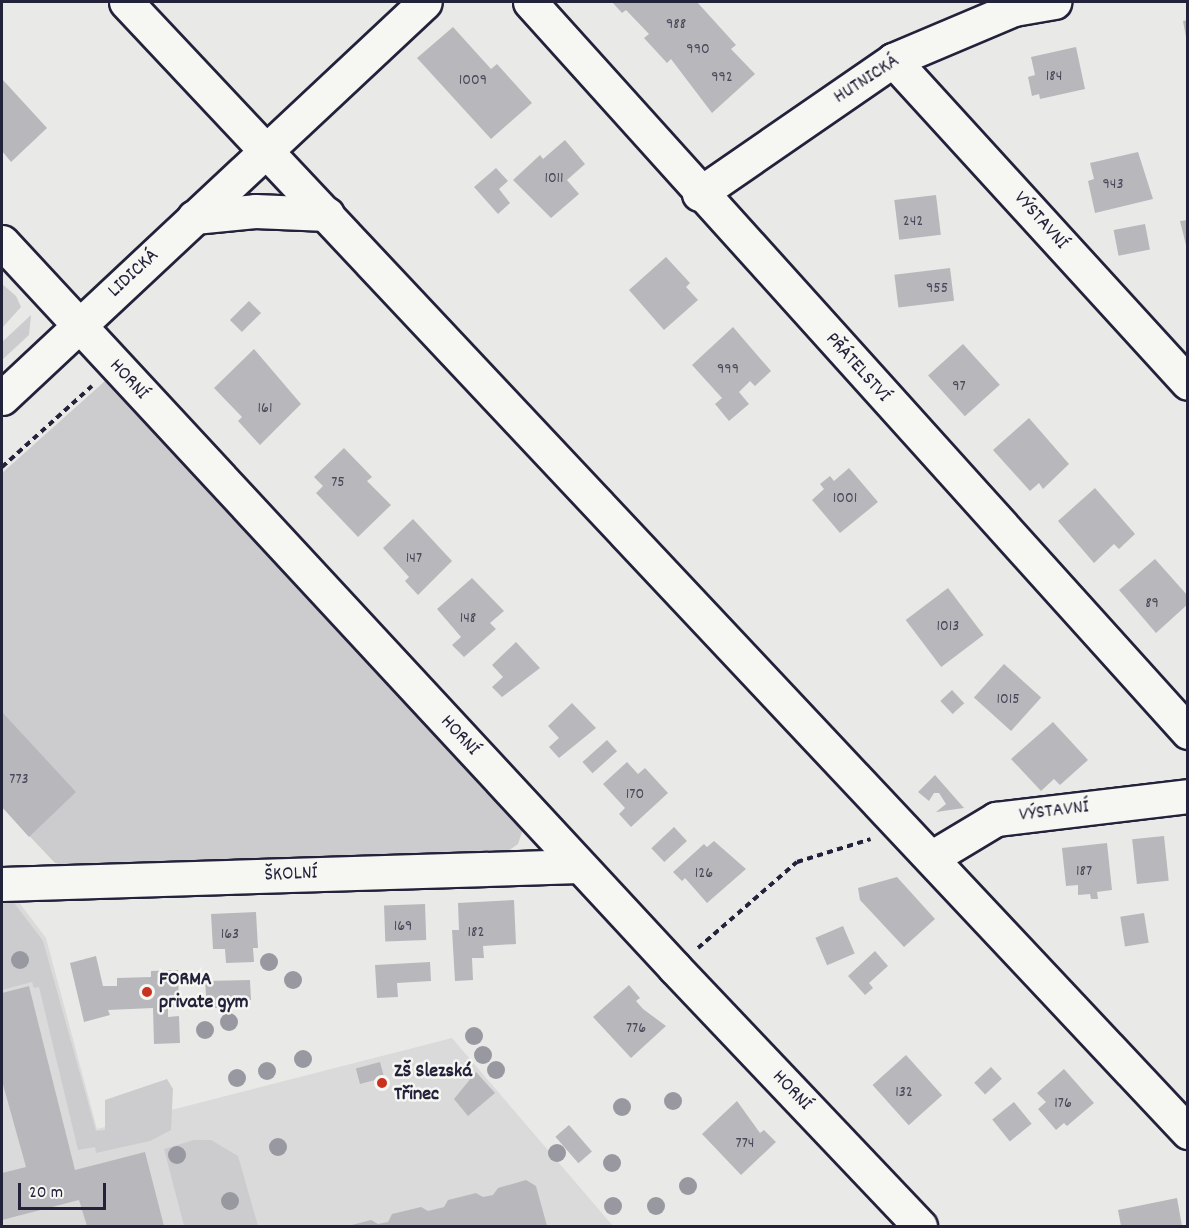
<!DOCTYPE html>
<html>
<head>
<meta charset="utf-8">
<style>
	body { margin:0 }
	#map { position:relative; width:1189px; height:1228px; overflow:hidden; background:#e9e9e7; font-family:Dekko,sans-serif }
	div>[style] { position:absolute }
	.built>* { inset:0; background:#dadada }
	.green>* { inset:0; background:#ccccce }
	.building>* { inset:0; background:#b8b8bc; transform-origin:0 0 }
	.path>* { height:4px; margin-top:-2px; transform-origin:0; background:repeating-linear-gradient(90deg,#22223b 0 6px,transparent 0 10.5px) }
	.roads { filter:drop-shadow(2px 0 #22223b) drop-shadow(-2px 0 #22223b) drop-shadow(0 2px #22223b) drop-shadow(0 -2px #22223b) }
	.minor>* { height:33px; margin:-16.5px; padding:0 16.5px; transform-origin:16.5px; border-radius:16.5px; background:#f6f6f2 }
	.major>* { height:33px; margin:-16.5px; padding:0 16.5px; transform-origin:16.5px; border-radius:16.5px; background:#f6f6f2 }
	.trees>* { width:18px; height:18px; margin:-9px; border-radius:50%; background:#9898a1 }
	.dots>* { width:16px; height:16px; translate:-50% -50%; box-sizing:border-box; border:3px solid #f6f6f2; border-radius:50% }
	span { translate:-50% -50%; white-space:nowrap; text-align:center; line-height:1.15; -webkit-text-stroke:5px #f6f6f2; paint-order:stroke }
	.number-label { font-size:16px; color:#48485b }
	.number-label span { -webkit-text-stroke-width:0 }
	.street-label { font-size:20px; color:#22223b }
	.poi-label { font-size:20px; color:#22223b; font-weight:700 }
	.left { translate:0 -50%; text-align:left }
	.frame { position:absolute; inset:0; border:3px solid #22223b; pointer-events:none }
	.scale { position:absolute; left:18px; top:1183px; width:88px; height:27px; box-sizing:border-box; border:3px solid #22223b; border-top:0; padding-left:8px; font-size:18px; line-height:21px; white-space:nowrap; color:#22223b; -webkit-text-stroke:4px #f6f6f2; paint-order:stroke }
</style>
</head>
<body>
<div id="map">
	<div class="built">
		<i style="clip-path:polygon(12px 893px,46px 938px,97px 1129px,452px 1038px,613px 1226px,2px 1226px,2px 894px)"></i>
	</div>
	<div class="green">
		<i style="clip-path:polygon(2px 284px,16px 296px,21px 307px,2px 328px)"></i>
		<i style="clip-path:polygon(31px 315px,29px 335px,2px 360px,2px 342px)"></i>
		<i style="clip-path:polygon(105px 381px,524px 826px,518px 844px,502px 855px,82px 871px,55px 863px,2px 807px,2px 473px)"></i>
		<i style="clip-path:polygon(2px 899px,12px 900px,43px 941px,96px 1131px,105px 1130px,105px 1100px,167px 1079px,173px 1089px,171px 1130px,150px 1141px,96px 1153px,95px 1147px,78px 1150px,39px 987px,34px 988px,32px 982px,2px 990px)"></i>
		<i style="clip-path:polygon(194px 1140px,211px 1140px,238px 1156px,258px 1226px,184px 1226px,164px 1149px)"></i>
	</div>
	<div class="building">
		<i style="clip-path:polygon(612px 2px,697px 2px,736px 45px,731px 49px,755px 74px,712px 113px,671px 59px,667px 63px,644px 38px,649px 34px,626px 10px,622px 13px)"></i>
		<i style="clip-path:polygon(1188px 20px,1188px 37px,1186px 37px,1183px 21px)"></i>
		<i style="clip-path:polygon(453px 27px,491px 69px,497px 64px,532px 103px,491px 139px,417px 58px)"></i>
		<i style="clip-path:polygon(1076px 47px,1085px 89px,1040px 99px,1039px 94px,1032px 96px,1028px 77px,1035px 75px,1031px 57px)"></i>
		<i style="clip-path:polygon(2px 79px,47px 128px,11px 162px,2px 151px)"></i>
		<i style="clip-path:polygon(565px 140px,585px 164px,567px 180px,579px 194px,551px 218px,513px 180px,540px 155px,543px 159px)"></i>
		<i style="clip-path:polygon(1138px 152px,1153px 199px,1095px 213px,1088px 181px,1094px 179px,1090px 163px)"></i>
		<i style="clip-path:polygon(496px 168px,508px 181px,499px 189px,510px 203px,498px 214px,474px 187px)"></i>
		<i style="left:936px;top:195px;width:40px;height:42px;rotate:83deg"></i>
		<i style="clip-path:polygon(1188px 220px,1188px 249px,1187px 249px,1180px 221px)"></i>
		<i style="left:1145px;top:224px;width:26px;height:32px;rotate:79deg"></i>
		<i style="clip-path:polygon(666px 257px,690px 283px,686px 287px,698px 300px,664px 330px,629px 290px)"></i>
		<i style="left:950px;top:268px;width:33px;height:56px;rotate:83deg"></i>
		<i style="left:249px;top:301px;width:17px;height:27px;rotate:45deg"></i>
		<i style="clip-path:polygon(733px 327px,771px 371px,755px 386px,750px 381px,739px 392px,749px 404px,729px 421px,715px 404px,722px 398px,692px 365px)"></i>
		<i style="left:963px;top:344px;width:55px;height:47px;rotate:48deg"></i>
		<i style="clip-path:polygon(254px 349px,301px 404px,260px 445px,238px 421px,242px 417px,214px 388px)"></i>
		<i style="clip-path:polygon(1029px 418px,1069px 464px,1043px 489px,1039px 483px,1030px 491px,993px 450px)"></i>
		<i style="clip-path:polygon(344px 448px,372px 477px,367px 481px,391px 505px,358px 537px,316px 493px,323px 486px,314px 477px)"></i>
		<i style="clip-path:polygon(849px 468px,878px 502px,840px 533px,812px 500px,824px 489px,820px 484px,830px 476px,834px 481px)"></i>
		<i style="clip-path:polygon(1095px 488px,1135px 534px,1119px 549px,1114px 544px,1094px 563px,1058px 521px)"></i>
		<i style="clip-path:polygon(413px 519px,452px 561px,418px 595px,405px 581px,409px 577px,383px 548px)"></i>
		<i style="clip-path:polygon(1155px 559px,1188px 596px,1188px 604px,1156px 633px,1119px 590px)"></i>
		<i style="clip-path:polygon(472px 578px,504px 611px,490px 623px,496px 629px,464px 657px,452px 645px,461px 637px,437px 609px)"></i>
		<i style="left:948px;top:588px;width:59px;height:53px;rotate:53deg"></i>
		<i style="clip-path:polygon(516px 642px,540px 668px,502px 697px,492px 687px,503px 677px,492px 665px)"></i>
		<i style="left:1004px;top:664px;width:50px;height:45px;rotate:42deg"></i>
		<i style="left:952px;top:690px;width:18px;height:16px;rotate:47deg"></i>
		<i style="clip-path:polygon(572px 703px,596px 728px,559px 758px,549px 747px,559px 738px,548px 726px)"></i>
		<i style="clip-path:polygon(2px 712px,76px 792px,29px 837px,2px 807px)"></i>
		<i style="clip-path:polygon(1053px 722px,1088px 760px,1060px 785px,1054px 779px,1041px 791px,1011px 759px)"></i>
		<i style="left:607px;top:740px;width:15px;height:33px;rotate:48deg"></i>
		<i style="clip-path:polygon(627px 762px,638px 774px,645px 768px,668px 793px,631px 827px,619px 814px,625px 808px,603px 784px)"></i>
		<i style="clip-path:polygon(935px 775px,964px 808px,936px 812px,946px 804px,939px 793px,934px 793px,929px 801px,918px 792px)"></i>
		<i style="left:674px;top:827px;width:19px;height:31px;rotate:47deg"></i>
		<i style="left:1164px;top:836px;width:45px;height:32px;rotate:84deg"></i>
		<i style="clip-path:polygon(714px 841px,746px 869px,707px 903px,685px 878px,682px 881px,673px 872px,704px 844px,707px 847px)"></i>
		<i style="clip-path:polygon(1107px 843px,1112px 890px,1097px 892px,1098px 899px,1091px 899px,1090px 894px,1078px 895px,1078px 885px,1066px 886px,1062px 848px)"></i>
		<i style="clip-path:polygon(897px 877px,935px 919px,904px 947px,860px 900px,858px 888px)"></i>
		<i style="clip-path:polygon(514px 900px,516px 944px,483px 946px,484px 958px,472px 958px,473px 980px,455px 981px,452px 930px,459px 930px,458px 903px)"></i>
		<i style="left:425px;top:904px;width:36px;height:41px;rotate:88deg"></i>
		<i style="clip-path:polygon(256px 912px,258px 948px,253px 948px,254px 962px,226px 963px,225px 949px,213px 949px,211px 914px)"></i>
		<i style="left:1144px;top:913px;width:30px;height:24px;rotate:81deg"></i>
		<i style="left:843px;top:926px;width:30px;height:30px;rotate:67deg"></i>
		<i style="clip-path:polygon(875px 951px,888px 966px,869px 983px,873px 988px,865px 995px,848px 976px)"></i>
		<i style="clip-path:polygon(96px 956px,103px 986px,117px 986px,117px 978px,151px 977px,151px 971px,178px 970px,179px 1007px,168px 1008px,168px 1017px,179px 1016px,180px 1043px,154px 1044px,153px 1008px,108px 1010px,110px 1015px,84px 1022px,70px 963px)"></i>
		<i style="clip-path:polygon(430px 962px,431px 981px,397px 983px,398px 997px,377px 998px,375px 965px)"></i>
		<i style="clip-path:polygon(250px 980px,251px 1000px,225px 1001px,225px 1008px,207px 1008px,205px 981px)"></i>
		<i style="clip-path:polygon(629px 985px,640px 998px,636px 1001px,643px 1009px,666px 1026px,631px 1058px,593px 1017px)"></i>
		<i style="clip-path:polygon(29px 986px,75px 1170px,145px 1152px,164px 1226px,87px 1226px,79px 1200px,2px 1220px,2px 1173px,26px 1167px,2px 1081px,2px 993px)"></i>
		<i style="left:906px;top:1055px;width:54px;height:45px;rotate:48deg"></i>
		<i style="left:380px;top:1062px;width:16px;height:25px;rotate:75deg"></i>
		<i style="left:991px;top:1067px;width:16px;height:23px;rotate:47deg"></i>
		<i style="clip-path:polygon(1064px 1069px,1094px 1103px,1067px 1126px,1064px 1123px,1056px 1130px,1038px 1109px,1046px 1102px,1037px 1093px)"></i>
		<i style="clip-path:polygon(476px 1072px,495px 1093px,468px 1116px,454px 1099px)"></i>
		<i style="clip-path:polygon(737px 1101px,760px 1133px,764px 1130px,776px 1142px,741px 1175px,702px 1134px)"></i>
		<i style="left:1014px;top:1102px;width:28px;height:28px;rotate:51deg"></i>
		<i style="left:569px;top:1125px;width:35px;height:18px;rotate:49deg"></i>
		<i style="clip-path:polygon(526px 1180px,536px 1186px,547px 1226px,348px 1226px,371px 1220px,378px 1224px,388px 1222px,392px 1214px,421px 1207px,428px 1211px,444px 1207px,448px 1200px,476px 1193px,483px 1197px,493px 1195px,498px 1188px)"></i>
		<i style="clip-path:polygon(1177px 1198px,1182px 1226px,1121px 1226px,1118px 1210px)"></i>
	</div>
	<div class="path">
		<i style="left:2px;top:467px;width:121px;rotate:-42deg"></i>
		<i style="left:698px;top:948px;width:131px;rotate:-41deg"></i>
		<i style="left:797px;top:862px;width:77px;rotate:-17.3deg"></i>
	</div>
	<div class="roads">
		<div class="minor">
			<i style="left:530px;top:2px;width:983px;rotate:47.97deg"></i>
			<i style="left:893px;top:60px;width:437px;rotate:47.6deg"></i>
			<i style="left:699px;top:194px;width:236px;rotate:-34.6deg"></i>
			<i style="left:893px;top:60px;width:131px;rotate:-22.9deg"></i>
			<i style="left:1014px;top:9px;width:41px;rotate:-9.9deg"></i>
			<i style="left:194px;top:217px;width:61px;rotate:-5.6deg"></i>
			<i style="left:255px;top:211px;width:72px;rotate:2.4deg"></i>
			<i style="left:2px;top:242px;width:990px;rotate:47.17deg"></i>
			<i style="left:675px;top:968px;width:356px;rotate:46.5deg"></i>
			<i style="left:2px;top:398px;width:579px;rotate:-43.11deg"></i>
			<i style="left:931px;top:858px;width:76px;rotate:-31deg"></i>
			<i style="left:996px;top:819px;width:193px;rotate:-6.8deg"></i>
			<i style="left:2px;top:884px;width:578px;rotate:-1.78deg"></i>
		</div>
		<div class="major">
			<i style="left:126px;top:2px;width:1551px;rotate:46.78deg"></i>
		</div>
	</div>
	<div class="trees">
		<i style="left:20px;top:960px"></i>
		<i style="left:269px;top:962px"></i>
		<i style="left:293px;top:980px"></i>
		<i style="left:229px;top:1022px"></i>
		<i style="left:205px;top:1030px"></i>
		<i style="left:474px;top:1036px"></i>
		<i style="left:483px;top:1055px"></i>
		<i style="left:303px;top:1059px"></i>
		<i style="left:496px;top:1070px"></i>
		<i style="left:267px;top:1071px"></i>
		<i style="left:237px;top:1078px"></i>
		<i style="left:673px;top:1101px"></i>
		<i style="left:622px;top:1107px"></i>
		<i style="left:278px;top:1147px"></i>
		<i style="left:557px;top:1153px"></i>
		<i style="left:177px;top:1155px"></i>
		<i style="left:612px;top:1163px"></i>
		<i style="left:688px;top:1186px"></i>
		<i style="left:230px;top:1201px"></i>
		<i style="left:613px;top:1206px"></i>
		<i style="left:656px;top:1206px"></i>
	</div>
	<div class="dots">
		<i style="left:147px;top:992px;background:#c8321e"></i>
		<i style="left:382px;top:1083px;background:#c8321e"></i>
	</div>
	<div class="number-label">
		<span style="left:676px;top:25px">988</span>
		<span style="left:698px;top:50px">990</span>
		<span style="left:1054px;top:77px">184</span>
		<span style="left:722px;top:78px">992</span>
		<span style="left:473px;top:81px">1009</span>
		<span style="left:554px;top:179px">1011</span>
		<span style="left:1113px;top:185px">943</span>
		<span style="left:913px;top:222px">242</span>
		<span style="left:937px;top:289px">955</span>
		<span style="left:728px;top:370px">999</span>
		<span style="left:959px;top:387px">97</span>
		<span style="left:265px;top:409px">161</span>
		<span style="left:338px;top:483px">75</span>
		<span style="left:845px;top:499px">1001</span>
		<span style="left:414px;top:559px">147</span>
		<span style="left:1152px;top:604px">89</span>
		<span style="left:468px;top:619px">148</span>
		<span style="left:948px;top:627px">1013</span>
		<span style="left:1008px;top:700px">1015</span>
		<span style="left:19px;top:780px">773</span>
		<span style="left:635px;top:795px">170</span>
		<span style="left:1084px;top:872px">187</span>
		<span style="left:704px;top:874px">126</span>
		<span style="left:403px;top:927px">169</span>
		<span style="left:476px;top:933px">182</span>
		<span style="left:230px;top:935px">163</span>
		<span style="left:636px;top:1029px">776</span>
		<span style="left:904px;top:1093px">132</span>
		<span style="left:1063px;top:1104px">176</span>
		<span style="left:745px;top:1144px">774</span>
	</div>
	<div class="street-label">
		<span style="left:867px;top:80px;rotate:-33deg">HUTNICKÁ</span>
		<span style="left:1040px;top:221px;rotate:48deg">VÝSTAVNÍ</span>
		<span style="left:134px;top:274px;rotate:-43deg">LIDICKÁ</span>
		<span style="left:857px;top:368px;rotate:48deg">PŘÁTELSTVÍ</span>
		<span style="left:128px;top:380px;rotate:47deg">HORNÍ</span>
		<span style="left:459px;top:736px;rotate:47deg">HORNÍ</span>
		<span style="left:1054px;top:812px;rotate:-7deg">VÝSTAVNÍ</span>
		<span style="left:291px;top:875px;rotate:-2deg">ŠKOLNÍ</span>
		<span style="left:791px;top:1091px;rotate:46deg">HORNÍ</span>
	</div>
	<div class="poi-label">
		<span class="left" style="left:159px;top:992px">FORMA<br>private gym</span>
		<span class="left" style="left:394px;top:1084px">ZŠ Slezská<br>Třinec</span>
	</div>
	<div class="frame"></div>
	<div class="scale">20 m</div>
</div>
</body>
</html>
